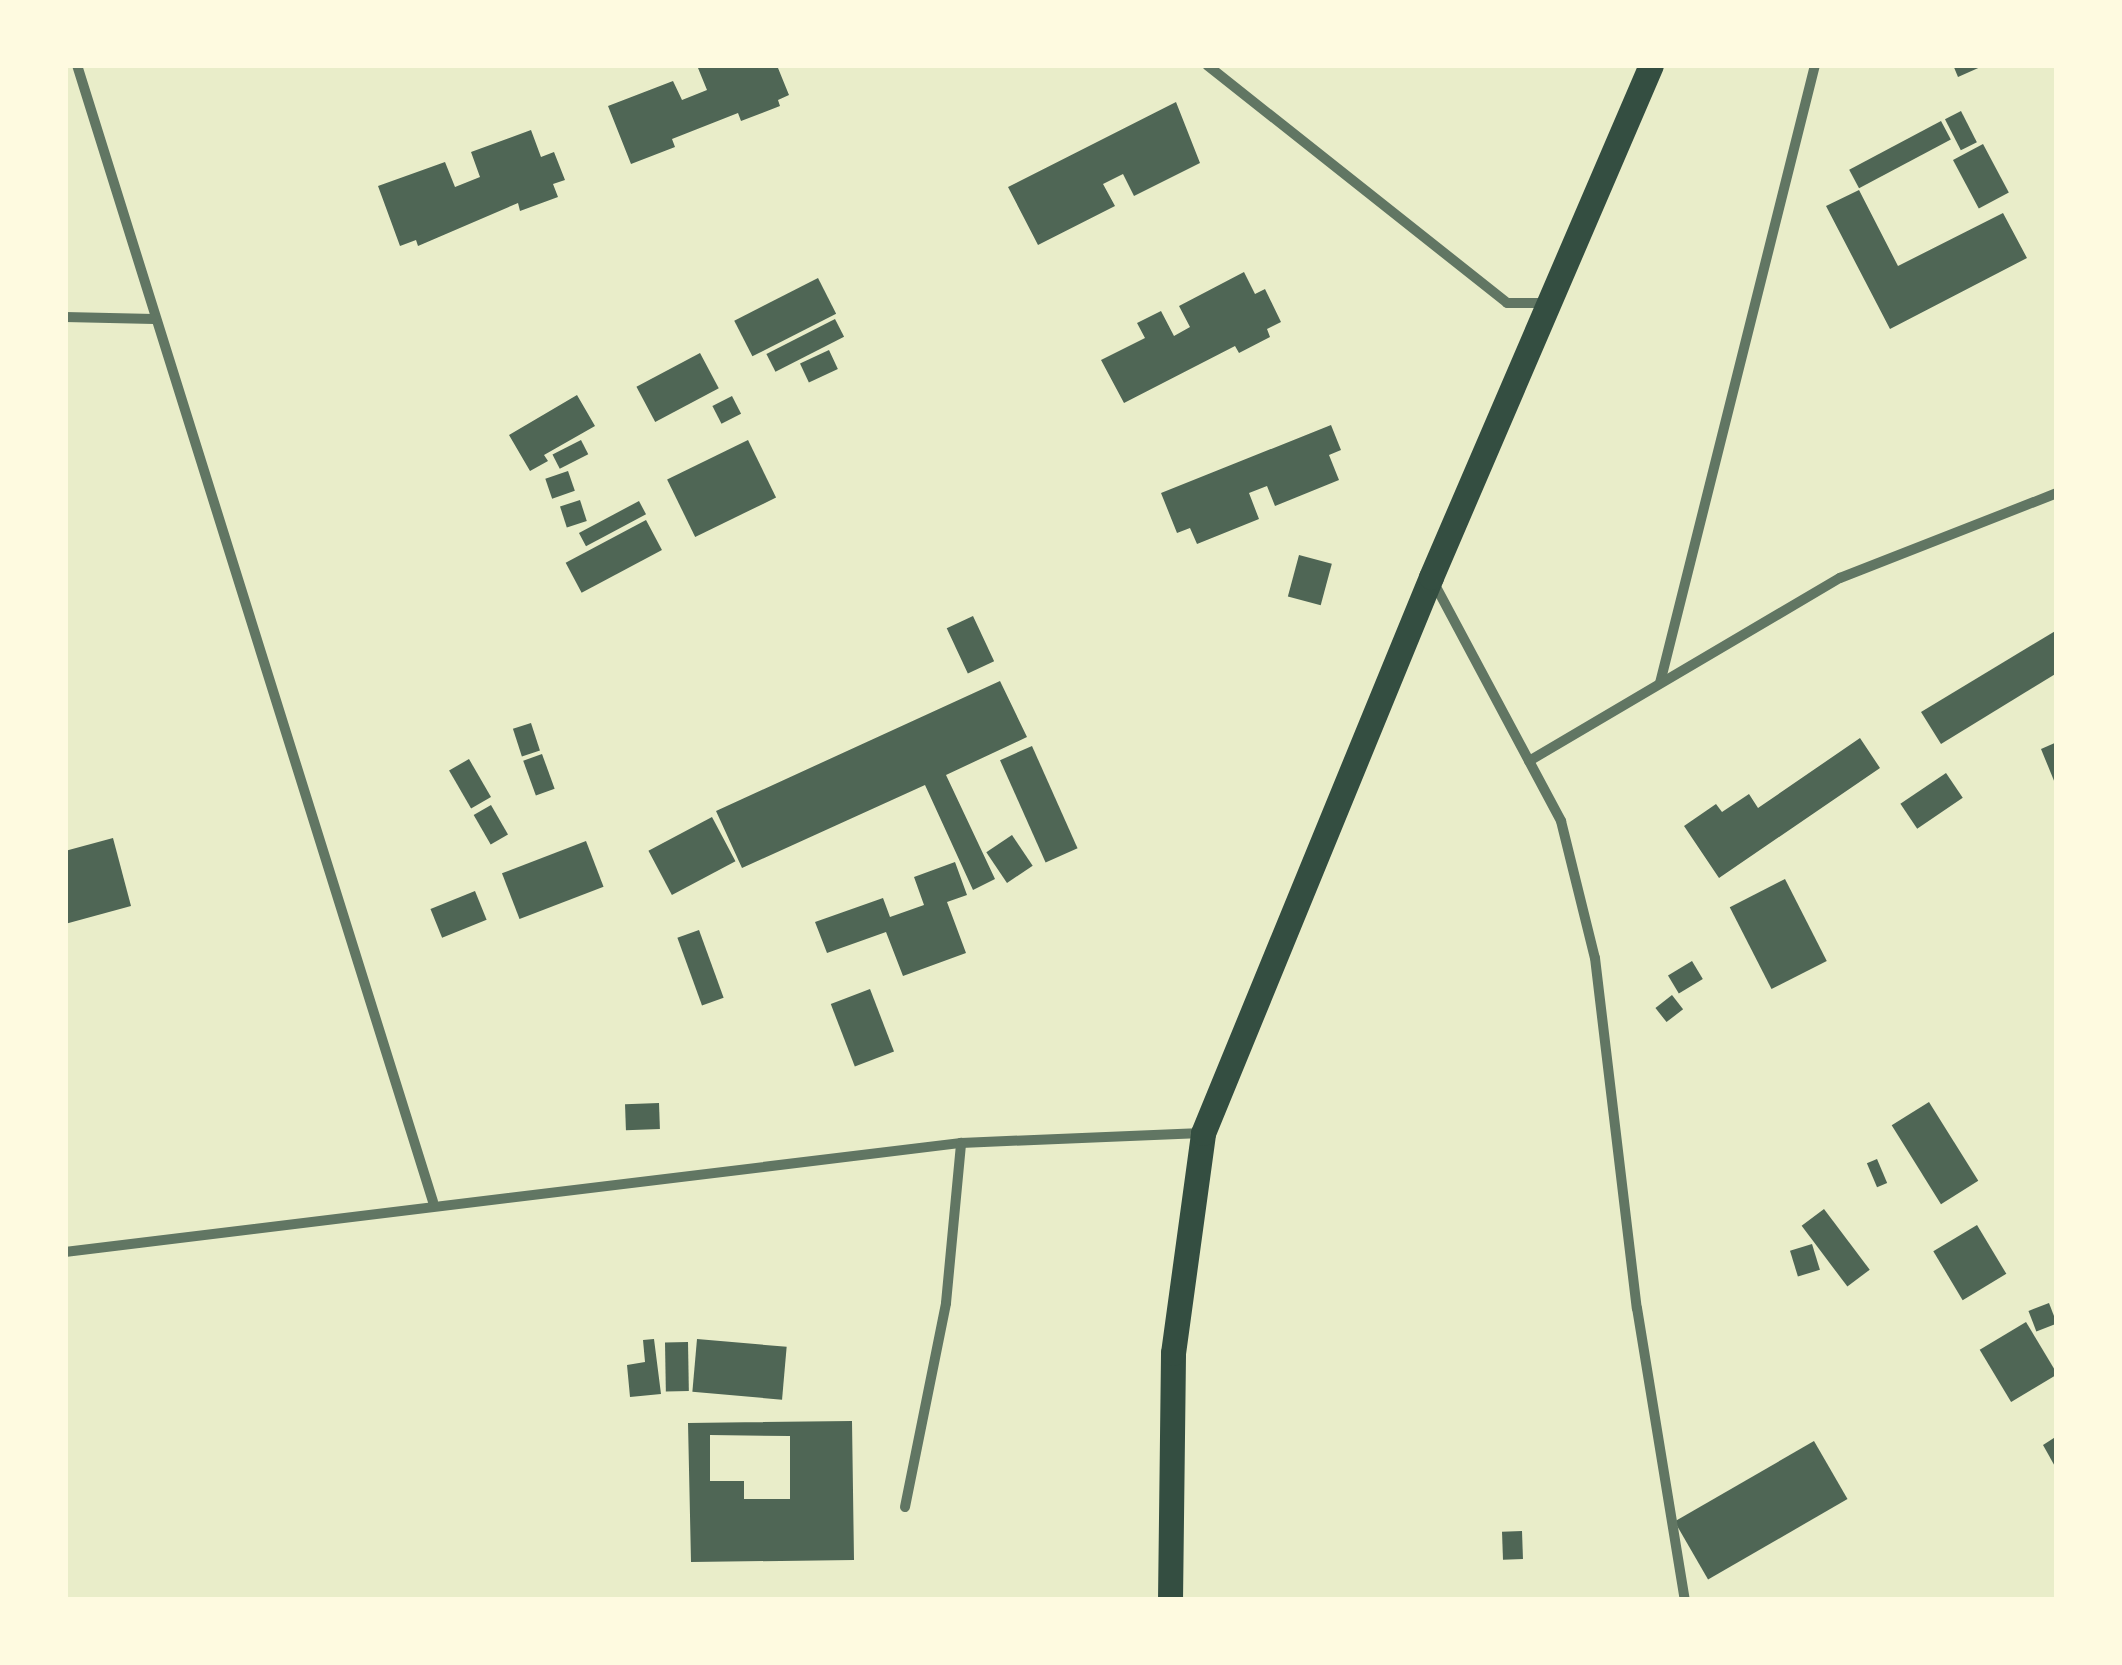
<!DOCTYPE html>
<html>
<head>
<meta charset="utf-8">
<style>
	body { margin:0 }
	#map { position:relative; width:2122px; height:1665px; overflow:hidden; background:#e9edc9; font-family:"DejaVu Sans",sans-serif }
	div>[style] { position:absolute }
	.building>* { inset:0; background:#4f6655; transform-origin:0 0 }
	.minor>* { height:10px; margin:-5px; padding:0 5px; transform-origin:5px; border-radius:5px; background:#617663 }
	.primary>* { height:25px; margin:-12.5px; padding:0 12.5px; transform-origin:12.5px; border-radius:12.5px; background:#344e41 }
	span { translate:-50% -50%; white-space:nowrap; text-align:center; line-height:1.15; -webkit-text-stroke:8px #fefae0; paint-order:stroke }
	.frame { position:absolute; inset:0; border:68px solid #fefae0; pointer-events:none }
</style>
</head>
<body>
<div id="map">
	<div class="building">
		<i style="clip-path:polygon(704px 65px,770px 65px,778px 68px,789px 95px,778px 100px,780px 106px,741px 121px,738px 113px,672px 139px,675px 147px,631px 164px,608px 106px,673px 81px,682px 100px,707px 90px,698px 68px)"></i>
		<i style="clip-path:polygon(1953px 65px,1985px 65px,1958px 77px)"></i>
		<i style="clip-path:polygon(1176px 102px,1200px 163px,1134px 196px,1123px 174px,1103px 184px,1115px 206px,1038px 245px,1008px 187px)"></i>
		<i style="left:1961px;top:111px;width:35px;height:18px;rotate:63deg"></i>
		<i style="left:1941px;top:121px;width:21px;height:104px;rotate:62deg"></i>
		<i style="clip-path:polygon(531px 130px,541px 157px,554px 152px,565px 180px,553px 184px,558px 197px,520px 211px,518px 203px,418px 246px,416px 240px,400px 246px,378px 186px,445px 162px,455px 187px,480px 177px,471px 152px)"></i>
		<i style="left:1983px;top:144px;width:55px;height:34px;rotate:62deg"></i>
		<i style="clip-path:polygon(1859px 190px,1898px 266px,2003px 213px,2027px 258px,1890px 329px,1826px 206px)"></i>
		<i style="clip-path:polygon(1244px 272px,1255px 294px,1265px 289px,1281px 322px,1267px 329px,1270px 337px,1239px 353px,1235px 346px,1124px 403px,1101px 360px,1145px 338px,1137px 323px,1161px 311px,1174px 336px,1190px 327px,1179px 306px)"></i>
		<i style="left:818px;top:278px;width:40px;height:94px;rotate:63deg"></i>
		<i style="left:835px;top:319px;width:20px;height:77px;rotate:63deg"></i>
		<i style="left:829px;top:350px;width:21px;height:32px;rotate:65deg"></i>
		<i style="left:700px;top:353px;width:40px;height:72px;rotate:62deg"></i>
		<i style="clip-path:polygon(577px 395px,595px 426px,544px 455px,548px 461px,530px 471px,509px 435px)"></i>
		<i style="left:732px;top:396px;width:20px;height:22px;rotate:63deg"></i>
		<i style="clip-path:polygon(1331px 425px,1341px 450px,1329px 455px,1339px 480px,1275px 506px,1267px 486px,1249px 493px,1259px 519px,1197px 544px,1190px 528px,1177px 533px,1161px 493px)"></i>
		<i style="left:581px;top:440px;width:16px;height:32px;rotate:63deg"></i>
		<i style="left:748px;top:440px;width:64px;height:90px;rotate:64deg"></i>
		<i style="left:568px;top:471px;width:21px;height:24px;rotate:71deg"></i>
		<i style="left:580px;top:500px;width:22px;height:21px;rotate:72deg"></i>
		<i style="left:639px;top:501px;width:15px;height:68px;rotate:62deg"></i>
		<i style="left:646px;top:520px;width:34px;height:91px;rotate:62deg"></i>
		<i style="left:1299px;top:555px;width:34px;height:43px;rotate:15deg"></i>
		<i style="left:973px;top:616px;width:50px;height:29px;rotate:65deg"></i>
		<i style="clip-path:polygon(2057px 630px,2057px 673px,1941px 744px,1921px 712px)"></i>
		<i style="clip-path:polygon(1000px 681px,1027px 737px,946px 775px,995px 879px,973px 890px,925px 785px,742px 868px,716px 811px)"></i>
		<i style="left:531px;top:723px;width:29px;height:19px;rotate:72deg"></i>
		<i style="clip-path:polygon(1860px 738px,1880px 768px,1719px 878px,1684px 826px,1716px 804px,1722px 812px,1749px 794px,1758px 808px)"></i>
		<i style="clip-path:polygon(2057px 742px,2057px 788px,2041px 749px)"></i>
		<i style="left:1032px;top:746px;width:112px;height:35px;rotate:66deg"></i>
		<i style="left:542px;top:754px;width:37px;height:20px;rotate:70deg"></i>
		<i style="left:469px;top:759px;width:44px;height:23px;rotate:60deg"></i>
		<i style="left:1946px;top:773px;width:30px;height:55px;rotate:56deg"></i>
		<i style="left:491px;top:805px;width:34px;height:20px;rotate:60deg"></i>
		<i style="left:712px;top:817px;width:50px;height:72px;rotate:62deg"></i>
		<i style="left:1012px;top:835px;width:37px;height:31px;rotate:56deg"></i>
		<i style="clip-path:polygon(113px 838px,131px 906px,65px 924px,65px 851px)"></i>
		<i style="left:586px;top:841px;width:49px;height:90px;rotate:69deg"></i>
		<i style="clip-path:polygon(955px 862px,967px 895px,947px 902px,966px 953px,903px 976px,886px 932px,827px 953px,815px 922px,883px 898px,890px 917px,924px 905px,914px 877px)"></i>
		<i style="left:1785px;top:879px;width:92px;height:62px;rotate:63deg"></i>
		<i style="left:475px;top:891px;width:31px;height:48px;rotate:68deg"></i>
		<i style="left:699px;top:930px;width:72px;height:23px;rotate:70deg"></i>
		<i style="left:1692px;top:961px;width:21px;height:28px;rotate:59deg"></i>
		<i style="left:870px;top:989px;width:67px;height:42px;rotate:69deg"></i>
		<i style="left:1672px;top:995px;width:18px;height:21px;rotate:52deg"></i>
		<i style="left:1929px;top:1102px;width:93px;height:44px;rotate:58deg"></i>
		<i style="left:659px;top:1103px;width:26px;height:34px;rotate:88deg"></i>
		<i style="left:1877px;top:1159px;width:26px;height:11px;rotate:67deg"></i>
		<i style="left:1824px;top:1209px;width:76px;height:28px;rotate:53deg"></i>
		<i style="left:1977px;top:1225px;width:57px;height:51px;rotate:59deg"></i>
		<i style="left:1812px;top:1244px;width:27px;height:23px;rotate:73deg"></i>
		<i style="left:2049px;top:1303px;width:22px;height:22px;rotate:69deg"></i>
		<i style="left:2026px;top:1322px;width:61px;height:54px;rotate:59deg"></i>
		<i style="clip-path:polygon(654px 1339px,661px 1394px,630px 1397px,627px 1365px,645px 1362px,643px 1340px)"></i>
		<i style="left:697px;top:1339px;width:90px;height:53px;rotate:5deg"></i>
		<i style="left:688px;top:1342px;width:49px;height:23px;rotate:89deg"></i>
		<i style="clip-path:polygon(evenodd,852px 1421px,854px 1560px,691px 1562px,688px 1423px,852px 1421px,710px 1435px,790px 1436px,790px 1499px,744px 1499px,744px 1481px,710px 1481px,710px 1435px)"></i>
		<i style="clip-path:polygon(2057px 1436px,2057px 1470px,2043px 1445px)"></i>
		<i style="left:1814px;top:1441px;width:67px;height:161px;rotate:60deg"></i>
		<i style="left:1522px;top:1531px;width:28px;height:20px;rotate:88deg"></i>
	</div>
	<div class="minor">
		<i style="left:77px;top:65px;width:1191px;rotate:72.61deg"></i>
		<i style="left:1207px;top:65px;width:383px;rotate:38.4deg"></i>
		<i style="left:1507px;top:303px;width:39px"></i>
		<i style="left:65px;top:317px;width:89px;rotate:1.3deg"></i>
		<i style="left:1434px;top:583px;width:270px;rotate:61.9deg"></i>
		<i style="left:1561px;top:821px;width:141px;rotate:76.1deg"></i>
		<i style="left:1595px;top:958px;width:353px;rotate:83.2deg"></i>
		<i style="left:1637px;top:1308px;width:296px;rotate:80.7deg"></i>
		<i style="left:1660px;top:683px;width:637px;rotate:-75.92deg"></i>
		<i style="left:1529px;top:761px;width:361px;rotate:-30.5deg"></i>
		<i style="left:1840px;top:578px;width:233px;rotate:-21.4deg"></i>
		<i style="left:65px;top:1252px;width:903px;rotate:-6.94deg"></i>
		<i style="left:961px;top:1143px;width:241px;rotate:-2.4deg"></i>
		<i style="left:905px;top:1507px;width:208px;rotate:-78.6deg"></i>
		<i style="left:946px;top:1303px;width:161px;rotate:-84.6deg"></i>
	</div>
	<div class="primary">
		<i style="left:1170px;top:1600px;width:247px;rotate:-89.3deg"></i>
		<i style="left:1173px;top:1353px;width:222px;rotate:-82.2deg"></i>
		<i style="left:1203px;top:1133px;width:601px;rotate:-67.7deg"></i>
		<i style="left:1431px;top:577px;width:557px;rotate:-66.75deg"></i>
	</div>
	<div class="frame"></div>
</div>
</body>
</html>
